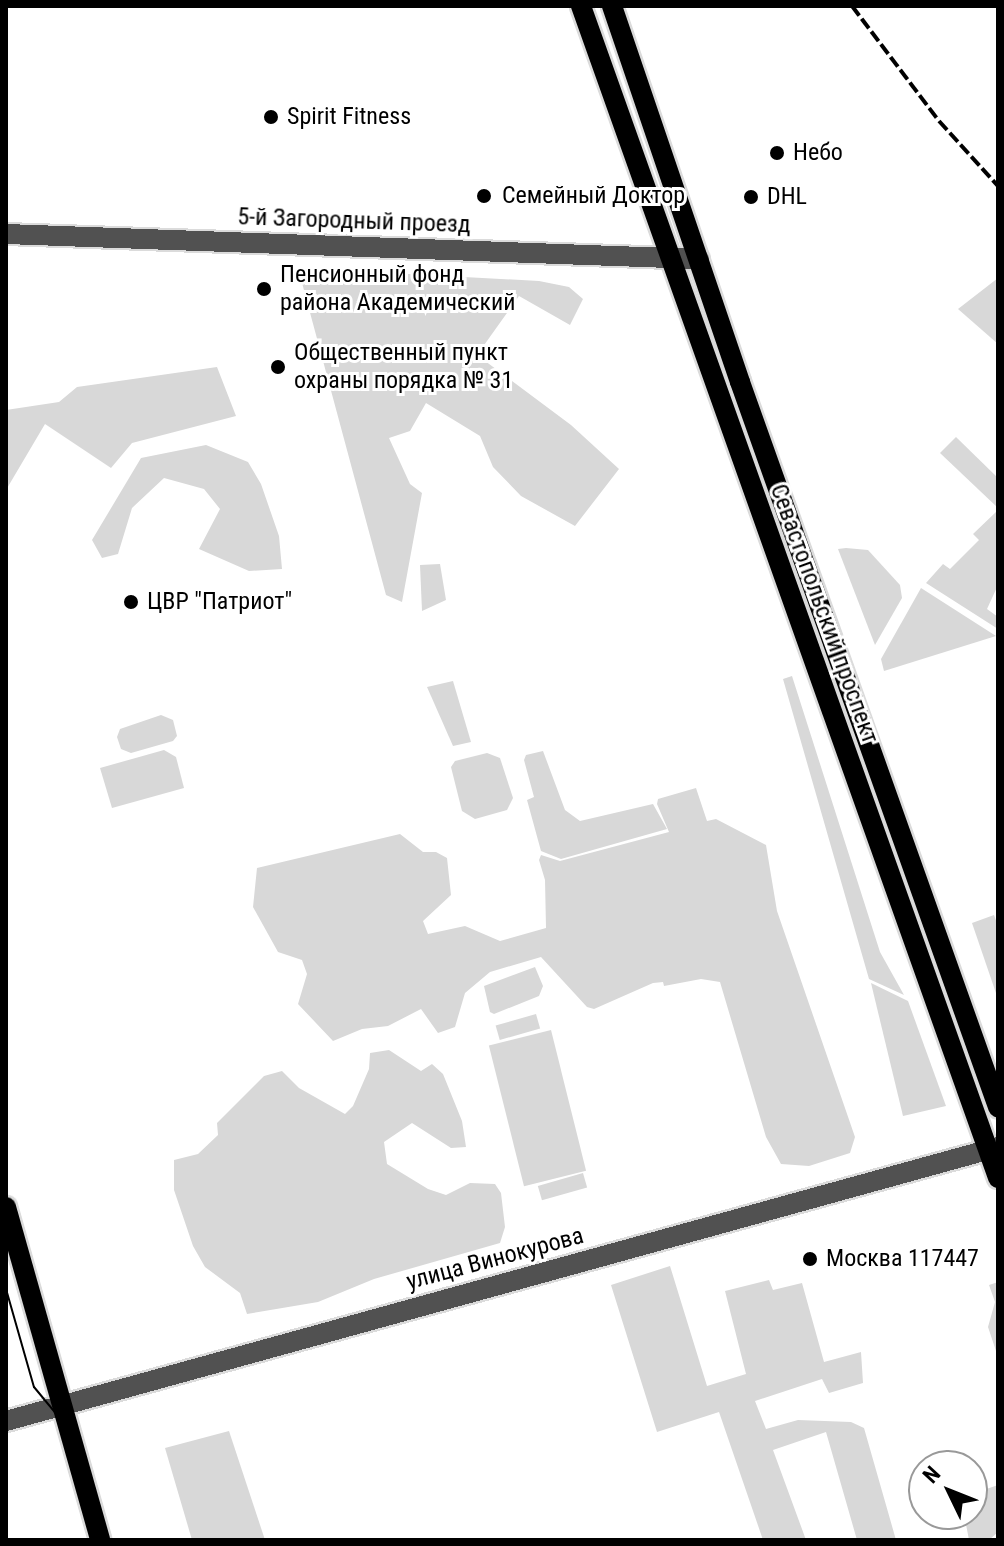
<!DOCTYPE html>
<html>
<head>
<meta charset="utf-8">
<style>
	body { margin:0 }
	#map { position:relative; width:1004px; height:1546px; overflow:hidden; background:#fff; font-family:"Roboto Condensed",sans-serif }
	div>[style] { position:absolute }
	.green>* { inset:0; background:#d8d8d8; transform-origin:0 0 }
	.roads { filter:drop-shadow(2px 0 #dbdbdb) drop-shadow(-2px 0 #dbdbdb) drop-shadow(0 2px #dbdbdb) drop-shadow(0 -2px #dbdbdb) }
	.minor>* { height:20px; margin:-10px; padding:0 10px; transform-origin:10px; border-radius:10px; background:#515151 }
	.major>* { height:20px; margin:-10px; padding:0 10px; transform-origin:10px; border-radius:10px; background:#000 }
	.tram>* { height:2px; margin:-1px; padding:0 1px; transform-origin:1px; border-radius:1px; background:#000 }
	.rail>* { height:4px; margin-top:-2px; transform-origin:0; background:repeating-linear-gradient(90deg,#000 0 12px,transparent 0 16px) }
	.dots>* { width:22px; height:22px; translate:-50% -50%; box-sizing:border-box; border:4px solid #fff; border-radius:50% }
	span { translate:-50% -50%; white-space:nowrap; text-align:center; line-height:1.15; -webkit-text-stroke:6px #fff; paint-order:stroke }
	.poi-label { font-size:24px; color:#000 }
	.left { translate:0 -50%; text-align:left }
	.street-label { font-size:24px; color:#000 }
	.frame { position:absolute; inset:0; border:8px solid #000; pointer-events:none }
	.north { position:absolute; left:908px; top:1450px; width:80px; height:80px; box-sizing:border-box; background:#fff; border:2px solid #999; border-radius:50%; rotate:313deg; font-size:22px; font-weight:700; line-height:32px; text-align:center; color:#000 }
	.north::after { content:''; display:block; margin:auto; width:28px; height:36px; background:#000; clip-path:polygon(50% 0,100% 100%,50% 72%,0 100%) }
</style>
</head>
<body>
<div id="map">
	<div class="green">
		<i style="clip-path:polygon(298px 268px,539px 281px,569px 287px,583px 299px,570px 325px,519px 296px,477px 355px,571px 425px,619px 469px,575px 526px,521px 496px,493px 467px,480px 436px,426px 403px,410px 431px,389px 438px,410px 484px,422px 493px,402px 602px,386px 595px)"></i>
		<i style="clip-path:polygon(998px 278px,998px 344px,958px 309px)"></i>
		<i style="clip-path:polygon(217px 367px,236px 416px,132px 443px,111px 468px,45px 424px,6px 490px,6px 410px,59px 402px,77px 387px)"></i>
		<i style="clip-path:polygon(956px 437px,998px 478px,998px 508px,940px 453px)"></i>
		<i style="clip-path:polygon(206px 445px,248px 462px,261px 484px,279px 536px,282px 569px,249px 571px,199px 549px,220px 509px,204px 489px,164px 478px,132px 508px,118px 554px,102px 558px,92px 540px,141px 458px)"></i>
		<i style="clip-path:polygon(997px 511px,998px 585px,987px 609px,998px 617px,998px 629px,926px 583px,943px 564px,950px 569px,979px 540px,973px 534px)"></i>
		<i style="clip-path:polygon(846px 548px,868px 550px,900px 585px,902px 598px,875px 645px,838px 549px)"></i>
		<i style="clip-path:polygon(440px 564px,446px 600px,422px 611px,420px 565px)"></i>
		<i style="clip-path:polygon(921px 588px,996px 636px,884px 671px,881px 659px)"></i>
		<i style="clip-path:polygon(792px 676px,880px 952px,904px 995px,869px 979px,783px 679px)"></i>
		<i style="clip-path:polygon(453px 681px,471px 742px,453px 746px,427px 687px)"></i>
		<i style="clip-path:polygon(161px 715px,173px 720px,177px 736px,173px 741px,131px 753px,121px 749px,117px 737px,120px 729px)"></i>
		<i style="clip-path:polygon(164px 750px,176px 757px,184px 788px,112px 808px,100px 768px)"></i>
		<i style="clip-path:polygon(543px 751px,565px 810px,580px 821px,653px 804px,667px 829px,561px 859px,541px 851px,527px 800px,534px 797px,524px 760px,526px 755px)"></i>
		<i style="clip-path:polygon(487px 753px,500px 758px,513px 798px,507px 810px,475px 819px,462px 811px,451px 767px,455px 761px)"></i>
		<i style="clip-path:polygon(696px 788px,707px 821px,716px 819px,766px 845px,777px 911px,855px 1137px,850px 1153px,809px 1166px,781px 1164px,766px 1137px,720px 982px,701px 979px,664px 986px,663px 982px,653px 983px,594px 1009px,587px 1007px,541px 957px,490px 972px,465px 993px,455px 1027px,438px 1033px,421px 1009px,388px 1026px,362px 1029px,333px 1041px,298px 1004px,307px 974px,302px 960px,278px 952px,253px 907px,257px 868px,400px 834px,423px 852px,436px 852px,447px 858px,451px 895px,423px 921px,428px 934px,465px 926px,500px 941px,546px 928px,545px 880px,539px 860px,541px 855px,560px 861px,669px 832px,657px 804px,658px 799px)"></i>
		<i style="clip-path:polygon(994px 915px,998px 926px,998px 999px,972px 923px)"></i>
		<i style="clip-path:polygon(535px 967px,543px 986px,539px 996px,494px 1014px,490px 1012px,484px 986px)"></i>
		<i style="clip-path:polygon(871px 983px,908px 1001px,946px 1106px,903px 1116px)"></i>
		<i style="left:536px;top:1014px;width:15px;height:42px;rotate:74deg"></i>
		<i style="left:551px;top:1030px;width:145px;height:64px;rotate:76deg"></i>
		<i style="clip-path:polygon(389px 1050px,421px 1071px,432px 1064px,443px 1074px,462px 1121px,466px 1147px,451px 1148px,412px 1123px,384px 1142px,387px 1164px,428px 1189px,446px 1195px,470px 1183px,495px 1184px,501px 1193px,505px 1227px,500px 1243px,374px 1279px,318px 1302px,247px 1314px,240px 1293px,205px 1267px,193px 1246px,174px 1190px,174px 1160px,198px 1154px,218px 1135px,217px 1123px,264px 1076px,282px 1071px,299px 1088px,345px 1114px,353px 1106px,369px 1069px,370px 1053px)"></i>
		<i style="left:583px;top:1173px;width:15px;height:47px;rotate:74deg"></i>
		<i style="clip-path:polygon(670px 1266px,707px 1386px,746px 1374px,725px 1291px,769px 1280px,773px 1290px,802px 1283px,824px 1362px,861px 1352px,863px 1383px,829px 1393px,822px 1379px,755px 1401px,766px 1429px,798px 1420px,851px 1422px,864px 1428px,896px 1540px,857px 1540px,826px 1432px,773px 1450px,806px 1540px,763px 1540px,719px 1412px,657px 1432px,611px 1285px)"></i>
		<i style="clip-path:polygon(998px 1282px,998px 1357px,988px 1327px,995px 1302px,989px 1285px)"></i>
		<i style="clip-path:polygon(229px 1431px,265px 1540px,192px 1540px,165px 1448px)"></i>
		<i style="clip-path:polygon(998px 1485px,998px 1532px,989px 1540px,969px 1540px,964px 1514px,972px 1514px,972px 1494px)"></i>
	</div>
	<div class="roads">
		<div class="minor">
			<i style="left:6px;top:234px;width:693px;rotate:2.07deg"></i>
			<i style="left:6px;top:1421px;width:1029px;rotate:-15.44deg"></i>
		</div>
		<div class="major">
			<i style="left:581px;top:6px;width:1244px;rotate:70.41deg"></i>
			<i style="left:612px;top:6px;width:397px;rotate:71.2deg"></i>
			<i style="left:740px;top:382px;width:770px;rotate:70.41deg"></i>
			<i style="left:6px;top:1207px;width:346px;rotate:74.2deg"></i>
		</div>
	</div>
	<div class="tram">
		<i style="left:6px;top:1289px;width:102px;rotate:74.1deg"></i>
		<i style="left:34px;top:1387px;width:67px;rotate:50.4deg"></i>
		<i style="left:77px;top:1439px;width:105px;rotate:75deg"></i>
	</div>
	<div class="rail">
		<i style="left:852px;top:6px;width:144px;rotate:52.9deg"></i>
		<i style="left:939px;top:121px;width:88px;rotate:47.8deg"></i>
	</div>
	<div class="dots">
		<i style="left:271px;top:117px;background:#000"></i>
		<i style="left:777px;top:153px;background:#000"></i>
		<i style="left:484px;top:196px;background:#000"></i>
		<i style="left:751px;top:197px;background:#000"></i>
		<i style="left:264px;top:289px;background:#000"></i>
		<i style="left:278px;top:367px;background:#000"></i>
		<i style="left:131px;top:602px;background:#000"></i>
		<i style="left:810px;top:1259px;background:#000"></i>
	</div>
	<div class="poi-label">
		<span class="left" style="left:287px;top:117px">Spirit Fitness</span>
		<span class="left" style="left:793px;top:153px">Небо</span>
		<span class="left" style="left:502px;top:196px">Семейный Доктор</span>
		<span class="left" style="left:767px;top:197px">DHL</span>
		<span class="left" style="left:280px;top:289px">Пенсионный фонд<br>района Академический</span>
		<span class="left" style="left:294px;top:367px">Общественный пункт<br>охраны порядка № 31</span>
		<span class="left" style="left:147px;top:602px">ЦВР "Патриот"</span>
		<span class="left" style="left:826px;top:1259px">Москва 117447</span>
	</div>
	<div class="street-label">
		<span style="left:354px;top:221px;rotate:2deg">5-й Загородный проезд</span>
		<span style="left:824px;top:614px;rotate:70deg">Севастопольский проспект</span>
		<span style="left:495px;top:1259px;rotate:-15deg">улица Винокурова</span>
	</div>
	<div class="frame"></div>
	<div class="north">N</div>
</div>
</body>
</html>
